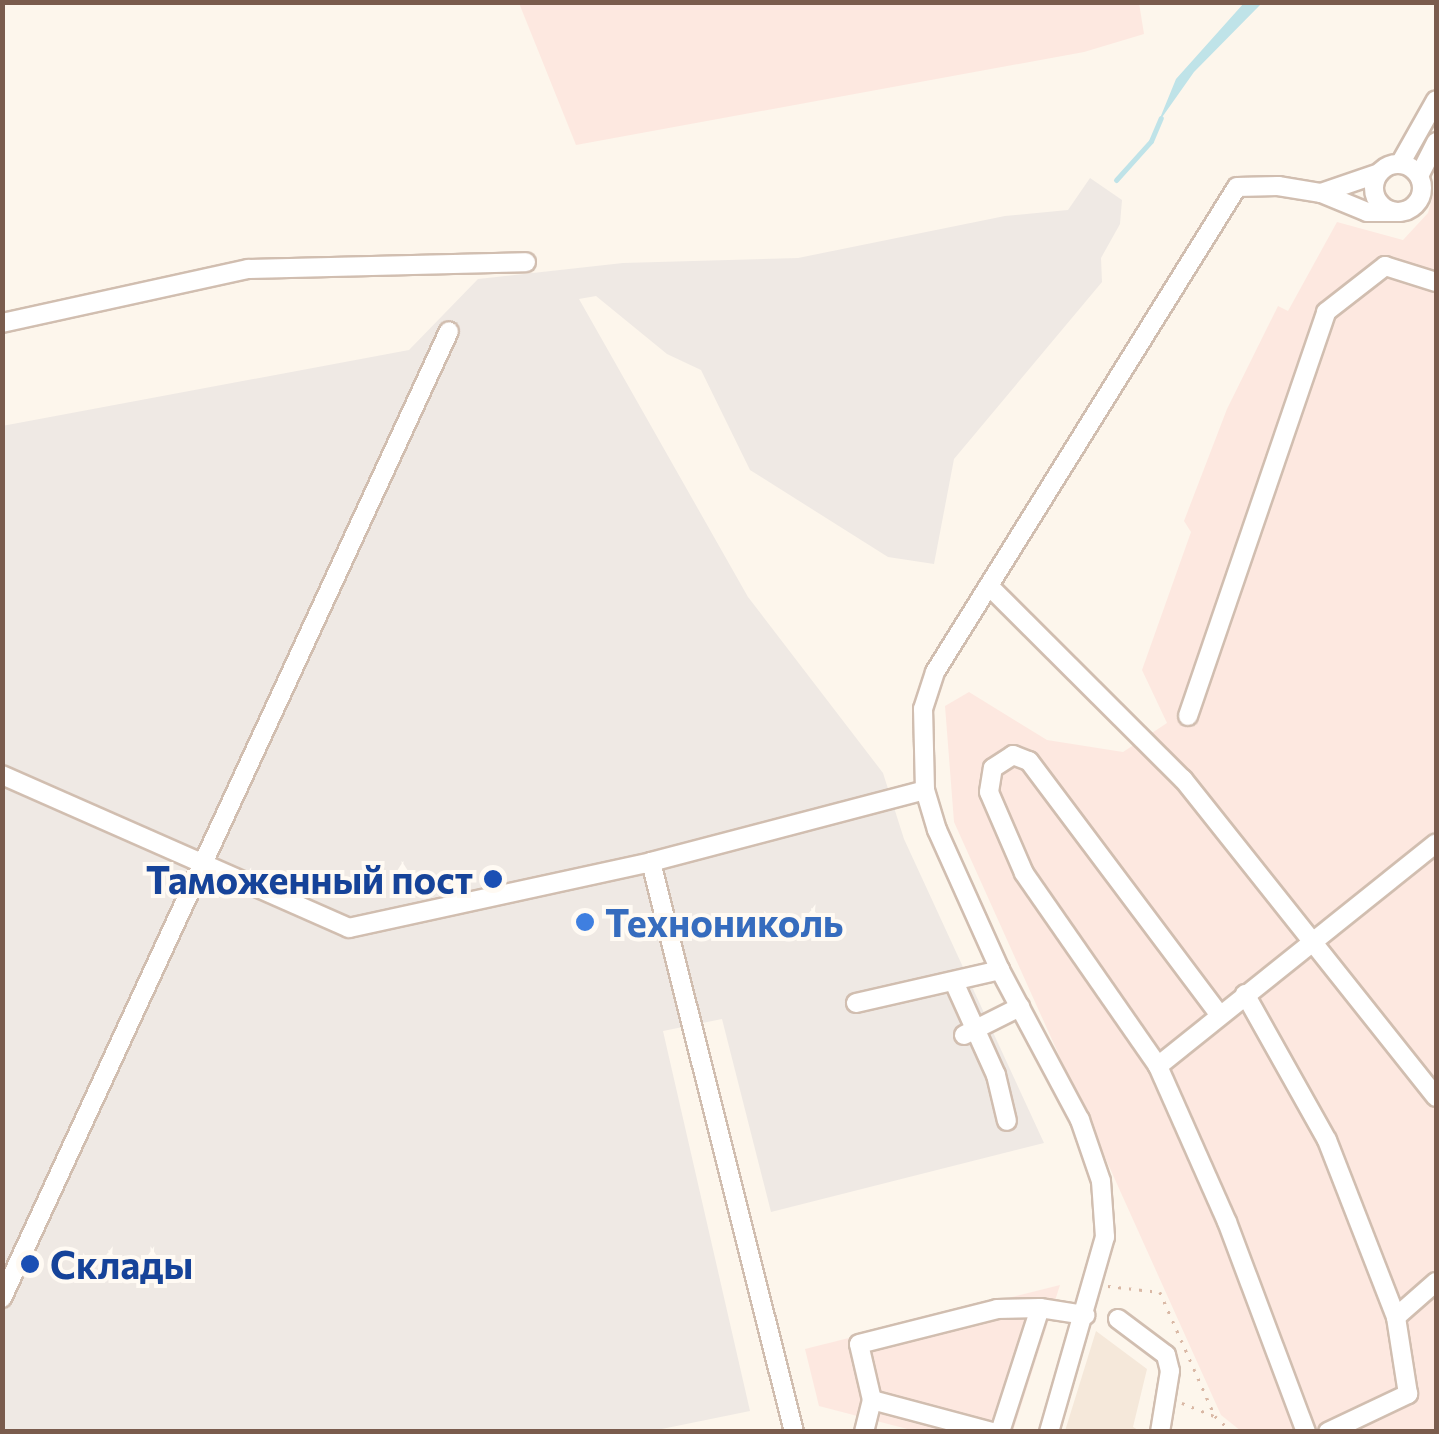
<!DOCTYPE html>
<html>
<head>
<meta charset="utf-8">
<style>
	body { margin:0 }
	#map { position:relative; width:1439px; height:1434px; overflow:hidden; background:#fdf6ec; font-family:Commissioner,sans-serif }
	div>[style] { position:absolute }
	.residential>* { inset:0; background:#f5e8da }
	.commercial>* { inset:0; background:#fde8e0 }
	.industrial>* { inset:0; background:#efe9e4 }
	.water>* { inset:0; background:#bfe3e8 }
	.stream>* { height:5px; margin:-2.5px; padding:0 2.5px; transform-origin:2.5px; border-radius:2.5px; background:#bfe3e8 }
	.path>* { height:2.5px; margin-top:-1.25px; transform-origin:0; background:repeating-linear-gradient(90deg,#d9b8a5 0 2.5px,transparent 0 10.5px) }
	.roads { filter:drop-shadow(2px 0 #d1beb0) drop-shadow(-2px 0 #d1beb0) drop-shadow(0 2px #d1beb0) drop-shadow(0 -2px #d1beb0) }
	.minor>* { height:18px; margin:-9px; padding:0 9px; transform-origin:9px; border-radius:9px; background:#fff }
	.minor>.ring { margin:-9px; padding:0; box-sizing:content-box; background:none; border:18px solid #fff; border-radius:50% }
	.dots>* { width:28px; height:28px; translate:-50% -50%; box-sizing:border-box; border:5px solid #fffaf3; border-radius:50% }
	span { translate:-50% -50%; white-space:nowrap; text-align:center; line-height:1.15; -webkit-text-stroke:8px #fffaf3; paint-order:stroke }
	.transit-label { font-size:38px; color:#164399; font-weight:700 }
	.right { translate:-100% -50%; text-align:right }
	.left { translate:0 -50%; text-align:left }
	.shop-label { font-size:38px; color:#366cbe; font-weight:700 }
	.frame { position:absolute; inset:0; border:5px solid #7a5c4d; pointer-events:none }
</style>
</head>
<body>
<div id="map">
	<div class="residential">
		<i style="clip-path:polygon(1096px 1331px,1147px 1369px,1133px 1427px,1140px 1431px,1065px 1431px)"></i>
	</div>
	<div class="commercial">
		<i style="clip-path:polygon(519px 3px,1139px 3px,1144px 34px,1084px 52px,576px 145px)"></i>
		<i style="clip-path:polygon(1436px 184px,1436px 1431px,1241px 1431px,1221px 1415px,954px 822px,945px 706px,969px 692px,1047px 740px,1123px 752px,1167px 723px,1142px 670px,1191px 532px,1184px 521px,1227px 409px,1278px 306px,1288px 311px,1337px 222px,1403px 240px,1428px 213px)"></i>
		<i style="clip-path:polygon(1060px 1285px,1013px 1431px,915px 1431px,819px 1406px,805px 1349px)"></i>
	</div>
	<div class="industrial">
		<i style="clip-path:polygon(1090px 178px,1122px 200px,1120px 224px,1101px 258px,1102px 282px,954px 459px,934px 564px,888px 557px,750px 470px,701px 370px,667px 354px,596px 296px,579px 299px,748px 597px,883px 773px,904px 839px,1044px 1143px,771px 1212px,722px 1019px,663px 1031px,750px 1411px,647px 1432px,3px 1431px,2px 426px,409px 350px,478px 279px,623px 263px,798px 258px,1005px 216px,1068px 210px)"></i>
	</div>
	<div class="water">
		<i style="clip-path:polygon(1244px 3px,1262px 3px,1194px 72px,1158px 123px,1176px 79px)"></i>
	</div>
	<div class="stream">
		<i style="left:1116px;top:180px;width:52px;rotate:-48.1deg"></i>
		<i style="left:1151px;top:141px;width:25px;rotate:-67deg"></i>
	</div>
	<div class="path">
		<i style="left:1108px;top:1286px;width:52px;rotate:6.6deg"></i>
		<i style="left:1160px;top:1292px;width:136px;rotate:66.1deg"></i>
		<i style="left:1182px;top:1403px;width:35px;rotate:22deg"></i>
		<i style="left:1215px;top:1416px;width:23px;rotate:43deg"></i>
	</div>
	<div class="roads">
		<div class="minor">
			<i class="ring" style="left:1374px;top:164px;width:30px;height:30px"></i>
			<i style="left:1400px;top:164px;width:73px;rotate:-60.6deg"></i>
			<i style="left:1419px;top:176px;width:38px;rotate:-63deg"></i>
			<i style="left:1321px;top:193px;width:61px;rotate:-19deg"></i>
			<i style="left:2px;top:323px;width:252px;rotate:-12.4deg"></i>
			<i style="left:248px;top:269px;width:278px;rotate:-1.4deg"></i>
			<i style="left:989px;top:586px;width:274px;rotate:44.9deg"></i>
			<i style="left:1183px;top:779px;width:406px;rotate:51.5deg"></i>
			<i style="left:1188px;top:716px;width:427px;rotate:-71.1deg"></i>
			<i style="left:1326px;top:312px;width:75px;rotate:-37.9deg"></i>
			<i style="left:1385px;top:266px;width:53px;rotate:17.4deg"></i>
			<i style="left:2px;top:775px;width:379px;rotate:23.8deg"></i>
			<i style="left:349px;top:928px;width:309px;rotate:-12.3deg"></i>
			<i style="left:651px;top:862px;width:283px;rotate:-14.7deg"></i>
			<i style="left:651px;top:862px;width:588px;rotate:75.92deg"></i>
			<i style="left:954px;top:982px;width:102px;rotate:65.7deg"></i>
			<i style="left:996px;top:1075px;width:47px;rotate:76.6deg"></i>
			<i style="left:1245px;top:994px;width:167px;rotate:60.7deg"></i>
			<i style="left:1327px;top:1140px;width:190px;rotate:68.7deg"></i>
			<i style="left:856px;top:1003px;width:148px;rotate:-12.9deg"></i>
			<i style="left:964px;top:1035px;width:63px;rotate:-26.6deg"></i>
			<i style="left:1158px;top:1066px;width:235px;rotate:-124.8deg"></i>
			<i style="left:1024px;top:873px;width:88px;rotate:-113.4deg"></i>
			<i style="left:989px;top:792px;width:24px;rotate:-81deg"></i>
			<i style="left:993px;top:768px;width:24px;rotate:-33deg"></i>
			<i style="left:1013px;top:755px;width:17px;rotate:21deg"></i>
			<i style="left:1029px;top:761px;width:318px;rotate:53.1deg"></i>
			<i style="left:2px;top:1298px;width:1065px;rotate:-65.19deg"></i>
			<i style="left:1118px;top:1319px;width:60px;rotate:36.9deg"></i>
			<i style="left:1166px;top:1355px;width:16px;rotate:76deg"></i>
			<i style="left:1170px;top:1371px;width:62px;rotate:99.3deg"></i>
			<i style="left:872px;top:1400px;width:57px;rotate:-103.1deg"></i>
			<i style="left:859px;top:1344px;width:142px;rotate:-14.2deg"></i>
			<i style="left:997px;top:1309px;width:43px;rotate:-1.3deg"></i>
			<i style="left:864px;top:1432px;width:33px;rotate:-76deg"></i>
			<i style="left:872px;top:1400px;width:124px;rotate:14.9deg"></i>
			<i style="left:1000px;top:1432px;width:130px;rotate:-72.1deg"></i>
			<i style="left:1040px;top:1308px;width:46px;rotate:8.8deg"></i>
			<i style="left:1049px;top:1432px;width:203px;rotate:-74deg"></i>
			<i style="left:1105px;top:1237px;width:56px;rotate:-94.1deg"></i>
			<i style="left:1101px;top:1181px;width:65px;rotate:-109deg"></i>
			<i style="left:1080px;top:1120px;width:170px;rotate:-118.1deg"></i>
			<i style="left:1000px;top:970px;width:154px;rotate:-114.2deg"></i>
			<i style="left:937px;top:830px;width:42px;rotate:-106.7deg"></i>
			<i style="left:925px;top:790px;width:81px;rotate:-91.4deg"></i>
			<i style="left:923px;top:709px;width:39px;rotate:-72deg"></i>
			<i style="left:935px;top:672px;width:571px;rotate:-58.09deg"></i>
			<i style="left:1237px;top:187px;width:41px;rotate:-1.4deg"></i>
			<i style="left:1278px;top:186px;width:44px;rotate:9.2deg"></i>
			<i style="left:1321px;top:193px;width:50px;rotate:22.4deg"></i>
			<i style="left:1367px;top:212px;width:33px"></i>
			<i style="left:1306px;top:1432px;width:224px;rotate:-110.6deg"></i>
			<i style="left:1227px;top:1222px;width:171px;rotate:-113.9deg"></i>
			<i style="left:1158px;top:1066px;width:356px;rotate:-38.7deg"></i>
			<i style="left:1328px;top:1432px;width:89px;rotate:-25.4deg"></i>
			<i style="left:1408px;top:1394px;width:78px;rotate:-98.9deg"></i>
			<i style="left:1396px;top:1317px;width:53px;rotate:-41.2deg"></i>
		</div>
	</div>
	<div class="dots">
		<i style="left:493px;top:879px;background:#1a4fb4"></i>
		<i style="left:585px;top:922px;background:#3f7fe0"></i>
		<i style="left:30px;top:1264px;background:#1a4fb4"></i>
	</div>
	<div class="transit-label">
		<span class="right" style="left:473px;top:879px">Таможенный пост</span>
		<span class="left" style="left:50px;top:1264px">Склады</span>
	</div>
	<div class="shop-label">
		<span class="left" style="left:605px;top:922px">Технониколь</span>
	</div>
	<div class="frame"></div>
</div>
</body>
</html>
